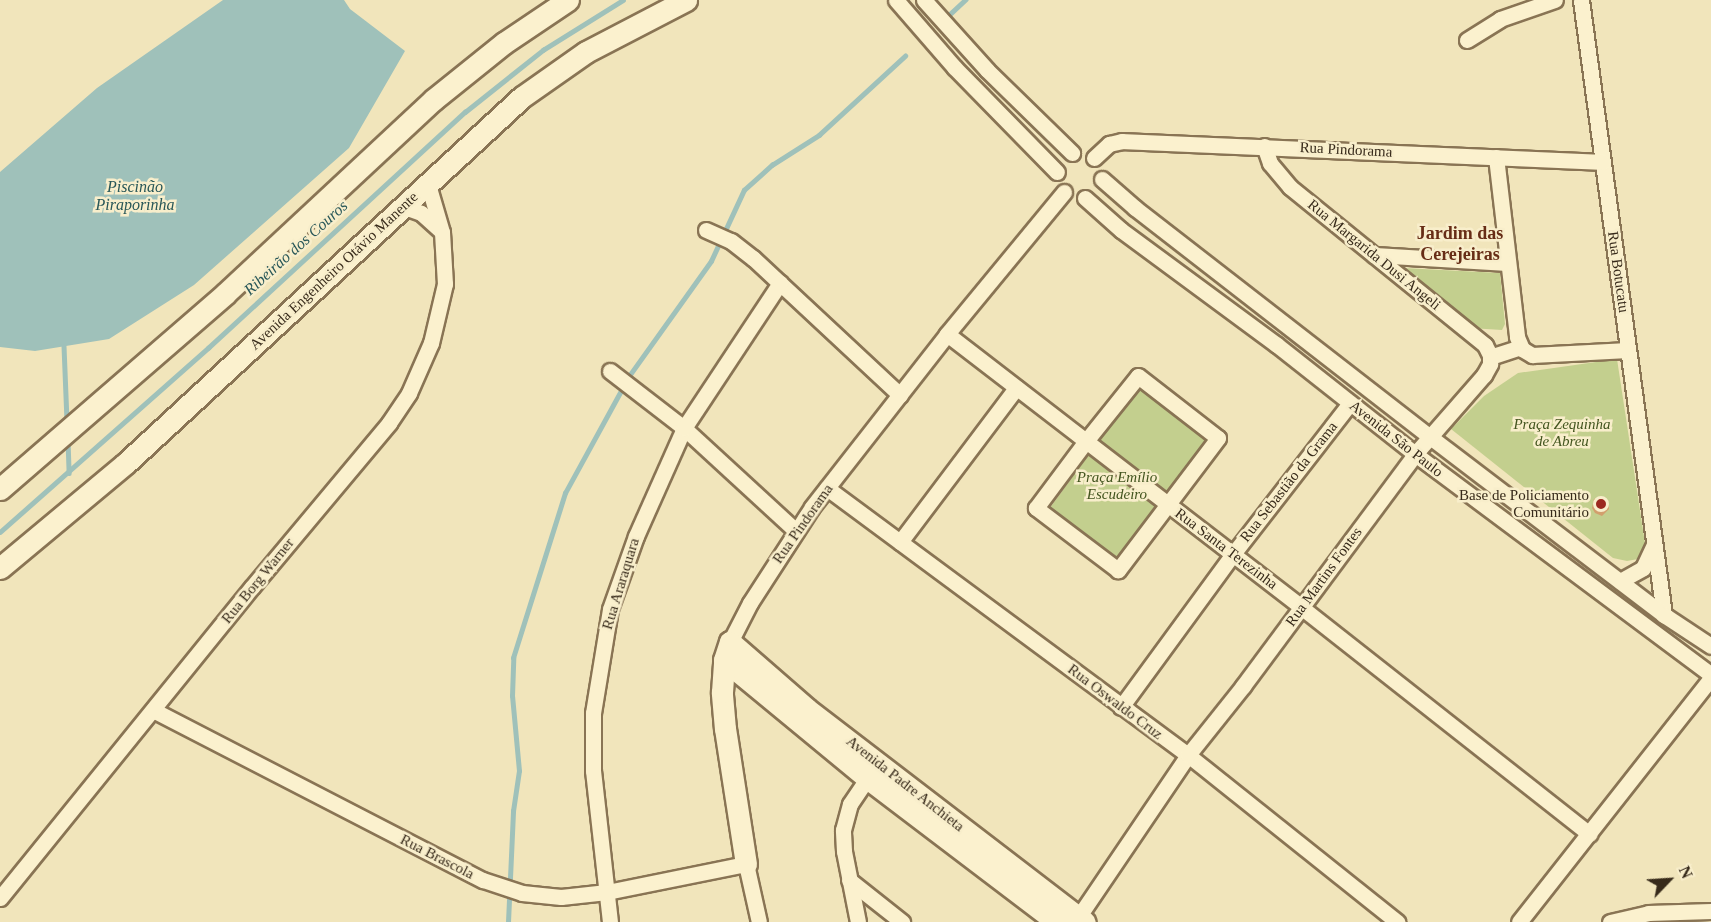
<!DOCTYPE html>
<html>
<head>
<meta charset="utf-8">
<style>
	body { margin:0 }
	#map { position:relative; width:1711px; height:922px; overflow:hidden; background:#f1e5bb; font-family:"Times New Roman",serif }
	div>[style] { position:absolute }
	.green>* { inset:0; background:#c3cf8e; transform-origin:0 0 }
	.water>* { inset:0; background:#9fc1ba }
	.stream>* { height:4.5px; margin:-2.25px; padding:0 2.25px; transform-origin:2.25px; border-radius:2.25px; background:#9fc1ba }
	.building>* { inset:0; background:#d29f6d }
	.roads { filter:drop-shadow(2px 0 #897454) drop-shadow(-2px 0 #897454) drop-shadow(0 2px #897454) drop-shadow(0 -2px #897454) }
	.street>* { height:15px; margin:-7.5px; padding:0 7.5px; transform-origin:7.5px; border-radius:7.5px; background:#fbf1ce }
	.secondary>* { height:21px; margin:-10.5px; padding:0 10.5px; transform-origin:10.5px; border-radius:10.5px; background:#fbf1ce }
	.dots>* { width:16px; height:16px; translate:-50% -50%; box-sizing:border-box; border:3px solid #f8eecb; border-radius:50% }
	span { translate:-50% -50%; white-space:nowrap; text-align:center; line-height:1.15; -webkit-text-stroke:5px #f8eecb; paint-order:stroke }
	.street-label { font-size:15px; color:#372a1a }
	.park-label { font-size:15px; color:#43551f; font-style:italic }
	.poi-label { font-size:15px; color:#372a1a }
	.right { translate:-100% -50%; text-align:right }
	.water-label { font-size:16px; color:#285758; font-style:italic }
	.quarter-label { font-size:18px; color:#672d16; font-weight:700 }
	.north { position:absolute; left:1639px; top:850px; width:60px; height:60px; -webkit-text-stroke:4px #f8eecb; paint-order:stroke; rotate:65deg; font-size:16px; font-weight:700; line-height:24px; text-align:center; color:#372a1a }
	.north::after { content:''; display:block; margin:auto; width:21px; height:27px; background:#372a1a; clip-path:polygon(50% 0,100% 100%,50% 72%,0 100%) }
</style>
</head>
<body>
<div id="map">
	<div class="green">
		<i style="clip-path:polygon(1403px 268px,1500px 273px,1505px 324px,1502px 330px,1470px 328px)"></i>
		<i style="clip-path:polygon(1617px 359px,1646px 550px,1638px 559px,1627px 561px,1613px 558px,1451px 429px,1484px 396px,1518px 373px)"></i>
		<i style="left:1140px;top:384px;width:90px;height:156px;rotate:36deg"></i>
	</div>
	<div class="water">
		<i style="clip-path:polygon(223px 0,344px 0,350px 9px,405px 51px,349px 148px,194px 285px,109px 339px,35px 351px,0 347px,0 172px,97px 88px)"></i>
	</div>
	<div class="stream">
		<i style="left:950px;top:14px;width:21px;rotate:-43deg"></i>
		<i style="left:64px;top:346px;width:76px;rotate:87.7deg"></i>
		<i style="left:68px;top:440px;width:33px;rotate:88deg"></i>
		<i style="left:0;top:532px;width:278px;rotate:-41.5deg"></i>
		<i style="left:208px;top:348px;width:349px;rotate:-42.6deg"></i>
		<i style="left:465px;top:112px;width:100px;rotate:-38.5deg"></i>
		<i style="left:543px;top:50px;width:94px;rotate:-32deg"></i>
		<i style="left:508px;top:922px;width:111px;rotate:-87.4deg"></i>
		<i style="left:513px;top:811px;width:40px;rotate:-81.5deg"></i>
		<i style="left:519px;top:771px;width:75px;rotate:-95.3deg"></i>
		<i style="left:512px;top:696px;width:38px;rotate:-88deg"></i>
		<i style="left:513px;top:658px;width:173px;rotate:-72.5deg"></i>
		<i style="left:565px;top:493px;width:133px;rotate:-61.3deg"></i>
		<i style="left:629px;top:376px;width:141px;rotate:-54.5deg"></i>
		<i style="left:711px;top:261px;width:78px;rotate:-65.1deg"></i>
		<i style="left:744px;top:190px;width:38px;rotate:-42deg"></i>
		<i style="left:772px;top:165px;width:56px;rotate:-32.6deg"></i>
		<i style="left:819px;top:135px;width:117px;rotate:-42.6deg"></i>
	</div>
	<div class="building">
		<i style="clip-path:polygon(1602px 497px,1608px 501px,1609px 509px,1602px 516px,1595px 513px,1592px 508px,1594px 499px)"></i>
	</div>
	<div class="roads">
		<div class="street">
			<i style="left:896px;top:0;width:89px;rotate:49.1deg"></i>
			<i style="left:954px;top:67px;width:147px;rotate:45.6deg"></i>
			<i style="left:924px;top:0;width:94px;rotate:48deg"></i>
			<i style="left:987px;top:70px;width:119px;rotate:44.3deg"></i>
			<i style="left:1581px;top:0;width:621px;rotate:82.31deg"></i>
			<i style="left:1467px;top:40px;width:39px;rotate:-32deg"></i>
			<i style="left:1500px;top:19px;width:58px;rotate:-19.1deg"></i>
			<i style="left:1496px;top:157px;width:181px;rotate:83.3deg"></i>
			<i style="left:1517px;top:337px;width:13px;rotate:67deg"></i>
			<i style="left:1522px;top:349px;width:12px;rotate:31deg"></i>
			<i style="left:1532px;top:355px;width:96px;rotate:-3deg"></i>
			<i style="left:1094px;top:158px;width:21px;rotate:-43deg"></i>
			<i style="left:1109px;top:144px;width:13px;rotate:-13deg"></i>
			<i style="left:1122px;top:141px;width:481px;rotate:2.5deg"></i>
			<i style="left:1102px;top:179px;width:44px;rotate:41.3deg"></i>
			<i style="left:1135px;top:208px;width:372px;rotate:37.8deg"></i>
			<i style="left:1429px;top:436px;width:295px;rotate:37.3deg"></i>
			<i style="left:1664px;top:615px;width:56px;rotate:33.4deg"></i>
			<i style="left:1085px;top:198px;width:48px;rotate:41.6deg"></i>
			<i style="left:1121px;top:230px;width:194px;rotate:36.4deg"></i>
			<i style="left:1277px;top:345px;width:176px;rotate:38.3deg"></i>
			<i style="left:1415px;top:454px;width:369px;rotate:36.7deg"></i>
			<i style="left:404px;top:207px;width:18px;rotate:19deg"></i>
			<i style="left:421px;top:213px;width:28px;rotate:42deg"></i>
			<i style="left:706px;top:230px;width:27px;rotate:24deg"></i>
			<i style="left:731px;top:241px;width:28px;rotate:38deg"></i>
			<i style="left:753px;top:258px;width:201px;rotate:43deg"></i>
			<i style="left:1374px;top:255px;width:134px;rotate:3.4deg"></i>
			<i style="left:947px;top:334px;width:447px;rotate:37.6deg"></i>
			<i style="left:1301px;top:607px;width:367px;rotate:38.2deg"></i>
			<i style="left:1490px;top:357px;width:32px;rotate:-18deg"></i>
			<i style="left:610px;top:371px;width:93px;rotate:37.6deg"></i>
			<i style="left:684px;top:428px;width:152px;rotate:42.6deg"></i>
			<i style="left:1138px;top:376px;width:101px;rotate:37.8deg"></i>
			<i style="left:1218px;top:438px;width:166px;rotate:127.1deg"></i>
			<i style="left:1118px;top:570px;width:103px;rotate:-142.9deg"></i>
			<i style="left:1036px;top:508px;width:84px;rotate:-53.3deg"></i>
			<i style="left:1086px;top:441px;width:83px;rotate:-51.3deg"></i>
			<i style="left:827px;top:488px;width:449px;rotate:36.5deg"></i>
			<i style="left:1188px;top:755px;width:268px;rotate:38.6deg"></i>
			<i style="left:900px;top:542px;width:193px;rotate:-53deg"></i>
			<i style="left:1620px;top:581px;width:26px;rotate:-29deg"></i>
			<i style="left:1643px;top:568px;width:26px;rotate:-65deg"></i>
			<i style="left:730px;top:642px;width:44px;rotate:-62.9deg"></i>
			<i style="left:750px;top:603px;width:114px;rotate:-57.1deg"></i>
			<i style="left:812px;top:507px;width:219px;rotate:-52deg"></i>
			<i style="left:947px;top:334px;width:184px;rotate:-50.5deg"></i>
			<i style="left:1121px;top:707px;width:190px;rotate:-53.8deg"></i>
			<i style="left:1233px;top:554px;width:191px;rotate:-52.2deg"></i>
			<i style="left:153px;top:710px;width:371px;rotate:27.3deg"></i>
			<i style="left:483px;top:880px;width:41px;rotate:18.4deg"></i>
			<i style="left:522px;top:893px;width:39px;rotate:6deg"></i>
			<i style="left:561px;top:897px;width:46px;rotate:-6.2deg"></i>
			<i style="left:607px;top:892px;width:142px;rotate:-11.4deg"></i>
			<i style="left:746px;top:864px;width:59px;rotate:77.4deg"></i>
			<i style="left:849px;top:880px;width:68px;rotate:38.4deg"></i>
			<i style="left:0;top:898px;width:400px;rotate:-51deg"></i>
			<i style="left:252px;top:587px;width:214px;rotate:-50.1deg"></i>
			<i style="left:389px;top:423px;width:36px;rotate:-56deg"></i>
			<i style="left:409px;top:393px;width:55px;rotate:-66.3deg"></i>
			<i style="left:431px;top:343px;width:61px;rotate:-76.7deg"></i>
			<i style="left:445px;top:284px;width:52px;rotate:-93.3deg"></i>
			<i style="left:442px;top:232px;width:50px;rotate:-106.3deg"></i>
			<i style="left:610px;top:922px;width:152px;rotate:-96.4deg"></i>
			<i style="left:593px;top:771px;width:58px;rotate:-90deg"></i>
			<i style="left:593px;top:713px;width:105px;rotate:-80.7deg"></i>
			<i style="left:610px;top:609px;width:77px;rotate:-70.4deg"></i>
			<i style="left:636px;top:536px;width:118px;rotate:-66deg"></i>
			<i style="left:684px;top:428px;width:174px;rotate:-56.5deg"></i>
			<i style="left:858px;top:922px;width:72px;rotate:-101.2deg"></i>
			<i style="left:844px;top:851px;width:21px;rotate:-93deg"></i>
			<i style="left:843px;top:830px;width:27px;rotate:-75deg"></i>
			<i style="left:850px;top:804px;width:41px;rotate:-55.9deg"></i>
			<i style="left:1075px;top:922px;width:202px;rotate:-55.9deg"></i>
			<i style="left:1188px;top:755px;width:88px;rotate:-51.4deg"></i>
			<i style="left:1243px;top:686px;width:289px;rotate:-53.4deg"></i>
			<i style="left:1415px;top:454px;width:105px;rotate:-48.9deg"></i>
			<i style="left:1484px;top:375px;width:13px;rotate:-61deg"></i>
			<i style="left:1490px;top:364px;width:9px;rotate:-90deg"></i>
			<i style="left:1490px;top:355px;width:11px;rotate:-117deg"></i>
			<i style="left:1485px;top:345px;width:251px;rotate:-141deg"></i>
			<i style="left:1290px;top:187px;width:31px;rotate:-130deg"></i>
			<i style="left:1270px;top:163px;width:18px;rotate:-109deg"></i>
			<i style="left:1519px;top:922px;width:310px;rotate:-51.8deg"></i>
			<i style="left:1610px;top:922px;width:39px;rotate:-13deg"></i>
			<i style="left:1648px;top:913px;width:63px;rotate:-1.8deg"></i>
		</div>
		<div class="secondary">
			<i style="left:0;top:489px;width:299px;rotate:-40.9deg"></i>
			<i style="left:226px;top:293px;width:283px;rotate:-43deg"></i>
			<i style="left:433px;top:100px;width:91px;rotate:-38.8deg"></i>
			<i style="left:504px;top:43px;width:77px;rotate:-33.9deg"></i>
			<i style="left:0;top:568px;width:164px;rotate:-39.8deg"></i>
			<i style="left:126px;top:463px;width:539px;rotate:-42.75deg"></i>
			<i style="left:522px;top:97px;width:78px;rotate:-35.1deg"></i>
			<i style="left:586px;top:52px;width:113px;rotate:-27.5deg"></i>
			<i style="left:724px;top:660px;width:185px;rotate:39.5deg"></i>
			<i style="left:867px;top:778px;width:238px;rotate:37.2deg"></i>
			<i style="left:746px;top:864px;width:137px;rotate:-98.8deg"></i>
			<i style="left:725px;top:729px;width:37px;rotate:-95deg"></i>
			<i style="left:722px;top:692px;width:32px;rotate:-86deg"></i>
			<i style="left:724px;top:660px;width:19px;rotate:-72deg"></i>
			<i style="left:730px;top:642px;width:102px;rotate:41deg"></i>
			<i style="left:807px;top:709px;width:350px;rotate:37.5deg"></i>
		</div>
	</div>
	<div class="dots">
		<i style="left:1601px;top:504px;background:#9c281f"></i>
	</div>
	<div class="street-label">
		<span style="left:1346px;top:150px;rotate:3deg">Rua Pindorama</span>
		<span style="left:1374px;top:255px;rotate:39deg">Rua Margarida Dusi Angeli</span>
		<span style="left:334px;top:271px;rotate:-43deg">Avenida Engenheiro Otávio Manente</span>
		<span style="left:1618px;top:272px;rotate:82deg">Rua Botucatu</span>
		<span style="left:1396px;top:439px;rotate:38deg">Avenida São Paulo</span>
		<span style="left:1289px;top:482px;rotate:-52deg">Rua Sebastião da Grama</span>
		<span style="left:803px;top:524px;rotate:-55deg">Rua Pindorama</span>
		<span style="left:1226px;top:549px;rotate:37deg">Rua Santa Terezinha</span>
		<span style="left:1324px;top:577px;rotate:-54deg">Rua Martins Fontes</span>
		<span style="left:258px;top:581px;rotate:-51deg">Rua Borg Warner</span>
		<span style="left:621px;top:584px;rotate:-73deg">Rua Araraquara</span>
		<span style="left:1115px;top:702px;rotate:37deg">Rua Oswaldo Cruz</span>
		<span style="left:905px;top:784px;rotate:38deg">Avenida Padre Anchieta</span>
		<span style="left:437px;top:857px;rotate:27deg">Rua Brascola</span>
	</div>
	<div class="park-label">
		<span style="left:1562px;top:433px">Praça Zequinha<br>de Abreu</span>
		<span style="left:1117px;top:486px">Praça Emílio<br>Escudeiro</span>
	</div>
	<div class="poi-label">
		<span class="right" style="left:1589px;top:504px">Base de Policiamento<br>Comunitário</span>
	</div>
	<div class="water-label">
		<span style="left:135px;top:196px">Piscinão<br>Piraporinha</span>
		<span style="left:296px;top:248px;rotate:-42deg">Ribeirão dos Couros</span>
	</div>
	<div class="quarter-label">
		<span style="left:1460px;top:244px">Jardim das<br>Cerejeiras</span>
	</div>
	<div class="north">N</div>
</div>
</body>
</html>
